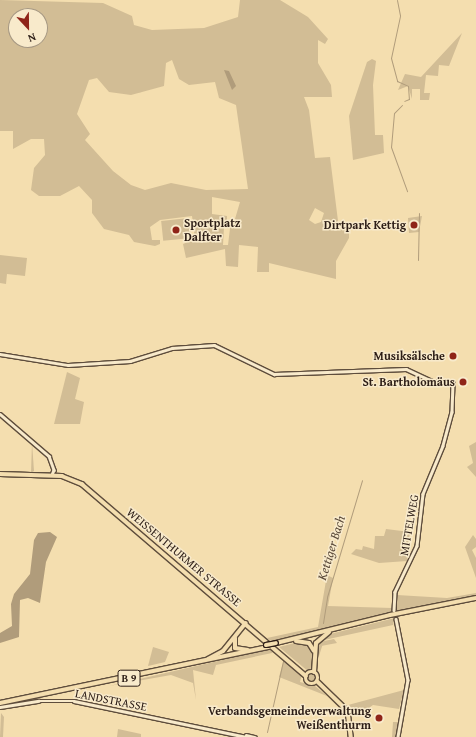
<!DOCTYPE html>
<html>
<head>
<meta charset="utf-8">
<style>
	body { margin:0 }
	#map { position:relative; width:476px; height:737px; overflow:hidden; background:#f4deaf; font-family:"Gentium Book Plus",serif }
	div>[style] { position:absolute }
	.green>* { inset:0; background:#d2bd95; transform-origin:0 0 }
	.round { border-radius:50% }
	.water>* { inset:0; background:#b09c7b }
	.stream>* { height:1px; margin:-0.5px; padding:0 0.5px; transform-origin:0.5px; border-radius:0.5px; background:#b09c7b }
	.roads { filter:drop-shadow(1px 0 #5e4d3c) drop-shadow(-1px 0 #5e4d3c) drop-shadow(0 1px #5e4d3c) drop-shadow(0 -1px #5e4d3c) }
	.minor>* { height:2.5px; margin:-1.25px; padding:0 1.25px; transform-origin:1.25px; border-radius:1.25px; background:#f8eacb }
	.major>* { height:3.5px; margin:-1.75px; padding:0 1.75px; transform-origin:1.75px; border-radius:1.75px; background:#f4deaf }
	.major>.ring { margin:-1.75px; padding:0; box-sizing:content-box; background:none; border:3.5px solid #f4deaf; border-radius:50% }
	.highway>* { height:4px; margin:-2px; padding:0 2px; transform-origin:2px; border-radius:2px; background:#f4deaf }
	.bridges { filter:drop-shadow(1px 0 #2c1d16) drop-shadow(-1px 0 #2c1d16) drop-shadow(0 1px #2c1d16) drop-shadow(0 -1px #2c1d16) }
	.highway-bridge>* { height:4px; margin:-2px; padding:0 2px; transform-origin:2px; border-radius:2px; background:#f4deaf }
	.dots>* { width:11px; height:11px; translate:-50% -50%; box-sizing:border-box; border:2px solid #f8eacb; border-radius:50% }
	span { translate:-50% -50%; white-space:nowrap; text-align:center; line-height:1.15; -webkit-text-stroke:3px #f8eacb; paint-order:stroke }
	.shield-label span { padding:1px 3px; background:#f8eacb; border:1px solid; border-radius:3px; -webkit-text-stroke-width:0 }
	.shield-label { font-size:11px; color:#2c1d16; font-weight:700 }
	.poi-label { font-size:12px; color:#2c1d16; font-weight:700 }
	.left { translate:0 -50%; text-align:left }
	.right { translate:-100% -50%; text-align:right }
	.street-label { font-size:12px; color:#2c1d16 }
	.water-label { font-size:13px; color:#5a4939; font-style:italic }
	.north { position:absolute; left:8px; top:8px; width:40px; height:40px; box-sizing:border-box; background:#f8eacb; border:1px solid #a69883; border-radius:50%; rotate:158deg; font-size:11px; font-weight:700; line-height:16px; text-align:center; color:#2c1d16 }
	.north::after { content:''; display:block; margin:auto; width:14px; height:18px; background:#8f2418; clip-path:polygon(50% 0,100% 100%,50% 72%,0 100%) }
</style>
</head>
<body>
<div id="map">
	<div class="green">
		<i style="clip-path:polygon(evenodd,0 0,103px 3px,132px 16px,134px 25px,152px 30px,204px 28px,238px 17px,240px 0,280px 0,308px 17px,328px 39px,325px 44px,318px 40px,318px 63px,331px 85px,332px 97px,304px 97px,309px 110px,315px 158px,330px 157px,339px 229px,349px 229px,349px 238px,336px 261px,336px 279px,269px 263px,269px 272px,257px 272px,258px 247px,239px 245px,238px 267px,226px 266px,225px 249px,186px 258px,183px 244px,195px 239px,192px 216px,160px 220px,150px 227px,152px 240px,160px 240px,160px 244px,155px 246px,134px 242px,129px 235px,104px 229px,92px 213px,92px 200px,79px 186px,60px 196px,39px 196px,31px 190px,34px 168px,45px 155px,44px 139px,31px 139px,13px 149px,13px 131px,0 131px,0 0,16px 16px,40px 16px,40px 40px,16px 40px,16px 16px,0 0,172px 60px,179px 79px,189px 85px,215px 82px,219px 98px,236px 105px,248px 189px,206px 190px,171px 183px,145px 190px,131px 185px,113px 171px,85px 140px,90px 134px,77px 114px,89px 80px,97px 78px,109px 92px,131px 95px,164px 86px,166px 63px,172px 60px,0 0,212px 197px,240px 202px,235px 219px,231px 220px,228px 245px,223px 245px,224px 227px,211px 225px,211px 221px,227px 220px,227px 216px,212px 214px,212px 197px,0 0,315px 208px,324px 213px,321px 222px,315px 224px,309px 220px,315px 208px)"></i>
		<i style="clip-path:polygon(462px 33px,449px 66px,439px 65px,438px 76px,426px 75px,424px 93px,430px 93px,429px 100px,420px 100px,420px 89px,412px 89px,412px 99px,408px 86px,398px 90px,405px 74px,421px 77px)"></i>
		<i style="clip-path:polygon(372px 59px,376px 61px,373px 85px,375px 135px,383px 135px,384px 153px,353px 160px,349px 116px,367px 62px)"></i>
		<i style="clip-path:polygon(422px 216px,419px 232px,409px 233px,408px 218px)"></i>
		<i style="left:189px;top:218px;width:20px;height:28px;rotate:84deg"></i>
		<i style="clip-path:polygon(0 255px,27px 258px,25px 276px,7px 274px,6px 284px,0 283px)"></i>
		<i style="clip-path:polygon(67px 372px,80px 378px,75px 399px,84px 402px,80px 424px,54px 424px)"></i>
		<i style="clip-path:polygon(476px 442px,476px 477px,467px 467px,473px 463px,469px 446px)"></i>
		<i style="clip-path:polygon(32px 443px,34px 471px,31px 473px)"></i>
		<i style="clip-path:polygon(386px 529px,410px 532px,407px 561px,379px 563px,351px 554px,356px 549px,362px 550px,363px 546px,374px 549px,375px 536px,384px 536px)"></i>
		<i style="clip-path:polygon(473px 535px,476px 539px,476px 547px,472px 550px,476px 558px,476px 578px,465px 547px)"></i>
		<i style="clip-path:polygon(327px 575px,333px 578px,328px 606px,392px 608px,393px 612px,271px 641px,267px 638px,318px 627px)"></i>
		<i style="clip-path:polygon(476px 593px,476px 597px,395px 612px,397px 595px,447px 598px)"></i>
		<i style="clip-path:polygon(395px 618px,393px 625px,324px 640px,315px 669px,317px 645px,326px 635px)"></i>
		<i style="clip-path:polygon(334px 639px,337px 643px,321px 646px,324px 641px)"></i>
		<i style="clip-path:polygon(299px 642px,306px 642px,314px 653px,311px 669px,309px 672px,279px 647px)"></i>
		<i style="clip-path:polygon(153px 647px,169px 652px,165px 662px,148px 666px)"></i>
		<i style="clip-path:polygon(275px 648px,272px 653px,216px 665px,213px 675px,193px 670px,196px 700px,193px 683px,171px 675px,109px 686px)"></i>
		<i style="clip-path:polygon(284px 659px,302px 674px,300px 682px,315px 686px,327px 696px,279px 677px)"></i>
		<i class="round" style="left:306.5px;top:672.5px;width:11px;height:11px"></i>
		<i style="clip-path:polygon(404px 690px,399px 709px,373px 705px,359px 715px,348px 705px)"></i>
		<i style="clip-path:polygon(1px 713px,4px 717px,3px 737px,0 737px)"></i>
		<i style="clip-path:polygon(393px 722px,398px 722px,396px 737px,392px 737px)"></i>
		<i style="clip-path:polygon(118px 729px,141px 734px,141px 737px,117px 737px)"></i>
	</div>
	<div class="water">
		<i style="clip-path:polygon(224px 70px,229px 71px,236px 86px,232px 90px)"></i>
		<i style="clip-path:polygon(50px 532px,57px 537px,46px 562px,40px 603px,28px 598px,20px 600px,19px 637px,0 643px,0 633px,12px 626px,11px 604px,14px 594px,30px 574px,34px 540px,38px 533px)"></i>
	</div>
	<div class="stream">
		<i style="left:397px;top:0;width:16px;rotate:79deg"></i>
		<i style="left:400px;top:16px;width:43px;rotate:102.1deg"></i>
		<i style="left:391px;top:58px;width:24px;rotate:75deg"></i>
		<i style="left:397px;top:81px;width:12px;rotate:24deg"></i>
		<i style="left:408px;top:86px;width:13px;rotate:86deg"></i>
		<i style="left:409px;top:99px;width:5px;rotate:158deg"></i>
		<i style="left:402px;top:105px;width:11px;rotate:135deg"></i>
		<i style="left:394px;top:113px;width:34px;rotate:95deg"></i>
		<i style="left:391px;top:147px;width:47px;rotate:70deg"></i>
		<i style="left:418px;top:260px;width:47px;rotate:-88.8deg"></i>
		<i style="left:323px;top:623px;width:26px;rotate:-81deg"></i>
		<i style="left:327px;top:597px;width:122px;rotate:-73.3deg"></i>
		<i style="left:267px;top:732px;width:73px;rotate:-77.3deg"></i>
	</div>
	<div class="roads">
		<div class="minor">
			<i style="left:0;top:354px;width:69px;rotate:9.2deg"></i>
			<i style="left:68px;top:365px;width:62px;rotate:-3.7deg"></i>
			<i style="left:130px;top:361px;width:44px;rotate:-17.2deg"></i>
			<i style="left:172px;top:348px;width:42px;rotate:-4.1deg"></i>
			<i style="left:214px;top:345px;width:67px;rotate:25.8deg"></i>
			<i style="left:274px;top:374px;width:132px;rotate:-2.2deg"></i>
			<i style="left:406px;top:369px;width:29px;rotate:25deg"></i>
			<i style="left:432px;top:381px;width:21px;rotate:5deg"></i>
			<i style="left:453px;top:383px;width:29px;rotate:92deg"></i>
			<i style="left:452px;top:412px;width:35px;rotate:105deg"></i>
			<i style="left:443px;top:446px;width:52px;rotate:112.6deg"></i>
			<i style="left:423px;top:494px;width:52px;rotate:96.6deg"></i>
			<i style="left:417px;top:546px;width:51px;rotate:115.6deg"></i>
			<i style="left:395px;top:592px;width:18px;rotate:93deg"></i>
			<i style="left:0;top:414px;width:65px;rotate:40.6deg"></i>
			<i style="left:49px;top:456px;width:15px;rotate:70deg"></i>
			<i style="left:54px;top:470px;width:5px;rotate:112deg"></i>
			<i style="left:396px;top:619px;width:62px;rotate:78.9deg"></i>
			<i style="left:408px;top:680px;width:58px;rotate:100deg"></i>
			<i style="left:0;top:707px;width:39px;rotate:-9deg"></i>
			<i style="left:39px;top:701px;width:35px"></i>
			<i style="left:74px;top:701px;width:177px;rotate:11.8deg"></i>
			<i style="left:246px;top:735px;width:9px;rotate:13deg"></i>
		</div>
		<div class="major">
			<i style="left:0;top:474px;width:62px;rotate:1.8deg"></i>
			<i style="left:62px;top:476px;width:22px;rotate:22deg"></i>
			<i style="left:82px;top:484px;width:295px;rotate:40.6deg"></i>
			<i class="ring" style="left:306px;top:672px;width:8.5px;height:8.5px"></i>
			<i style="left:317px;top:681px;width:43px;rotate:44.1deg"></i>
			<i style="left:348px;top:711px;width:26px;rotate:83deg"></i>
		</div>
		<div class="highway">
			<i style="left:235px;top:638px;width:10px;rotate:90deg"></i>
			<i style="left:235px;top:648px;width:13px;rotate:9deg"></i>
			<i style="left:296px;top:641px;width:13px;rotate:9deg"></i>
			<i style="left:309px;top:643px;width:9px;rotate:58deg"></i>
			<i style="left:276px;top:643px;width:117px;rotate:-13.8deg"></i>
			<i style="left:390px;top:615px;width:88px;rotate:-11.2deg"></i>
			<i style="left:208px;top:659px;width:17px;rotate:-28deg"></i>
			<i style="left:223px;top:651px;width:36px;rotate:-51deg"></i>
			<i style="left:314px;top:672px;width:29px;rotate:-86deg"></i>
			<i style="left:316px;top:643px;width:17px;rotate:-40deg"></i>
			<i style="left:0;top:703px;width:275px;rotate:-11.8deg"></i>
		</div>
	</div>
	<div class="bridges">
		<div class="highway-bridge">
			<i style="left:266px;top:645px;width:10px;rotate:-11deg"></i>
		</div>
	</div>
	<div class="dots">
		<i style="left:414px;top:225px;background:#8f2418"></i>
		<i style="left:176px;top:230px;background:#8f2418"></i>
		<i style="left:453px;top:356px;background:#8f2418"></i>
		<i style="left:463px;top:382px;background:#8f2418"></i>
		<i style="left:379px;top:718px;background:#8f2418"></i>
	</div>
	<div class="shield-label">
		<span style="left:129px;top:678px">B 9</span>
	</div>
	<div class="poi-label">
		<span class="left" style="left:184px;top:230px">Sportplatz<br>Dalfter</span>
		<span class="right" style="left:406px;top:225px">Dirtpark Kettig</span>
		<span class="right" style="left:445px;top:356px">Musiksälsche</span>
		<span class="right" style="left:455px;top:382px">St. Bartholomäus</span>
		<span class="right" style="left:371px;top:718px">Verbandsgemeindeverwaltung<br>Weißenthurm</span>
	</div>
	<div class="street-label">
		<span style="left:409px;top:525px;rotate:-80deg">MITTELWEG</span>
		<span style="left:184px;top:557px;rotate:40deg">WEISSENTHURMER STRASSE</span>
		<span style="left:111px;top:700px;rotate:11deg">LANDSTRASSE</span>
	</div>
	<div class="water-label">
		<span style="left:332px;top:548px;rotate:-73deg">Kettiger Bach</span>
	</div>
	<div class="north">N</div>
</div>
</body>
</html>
